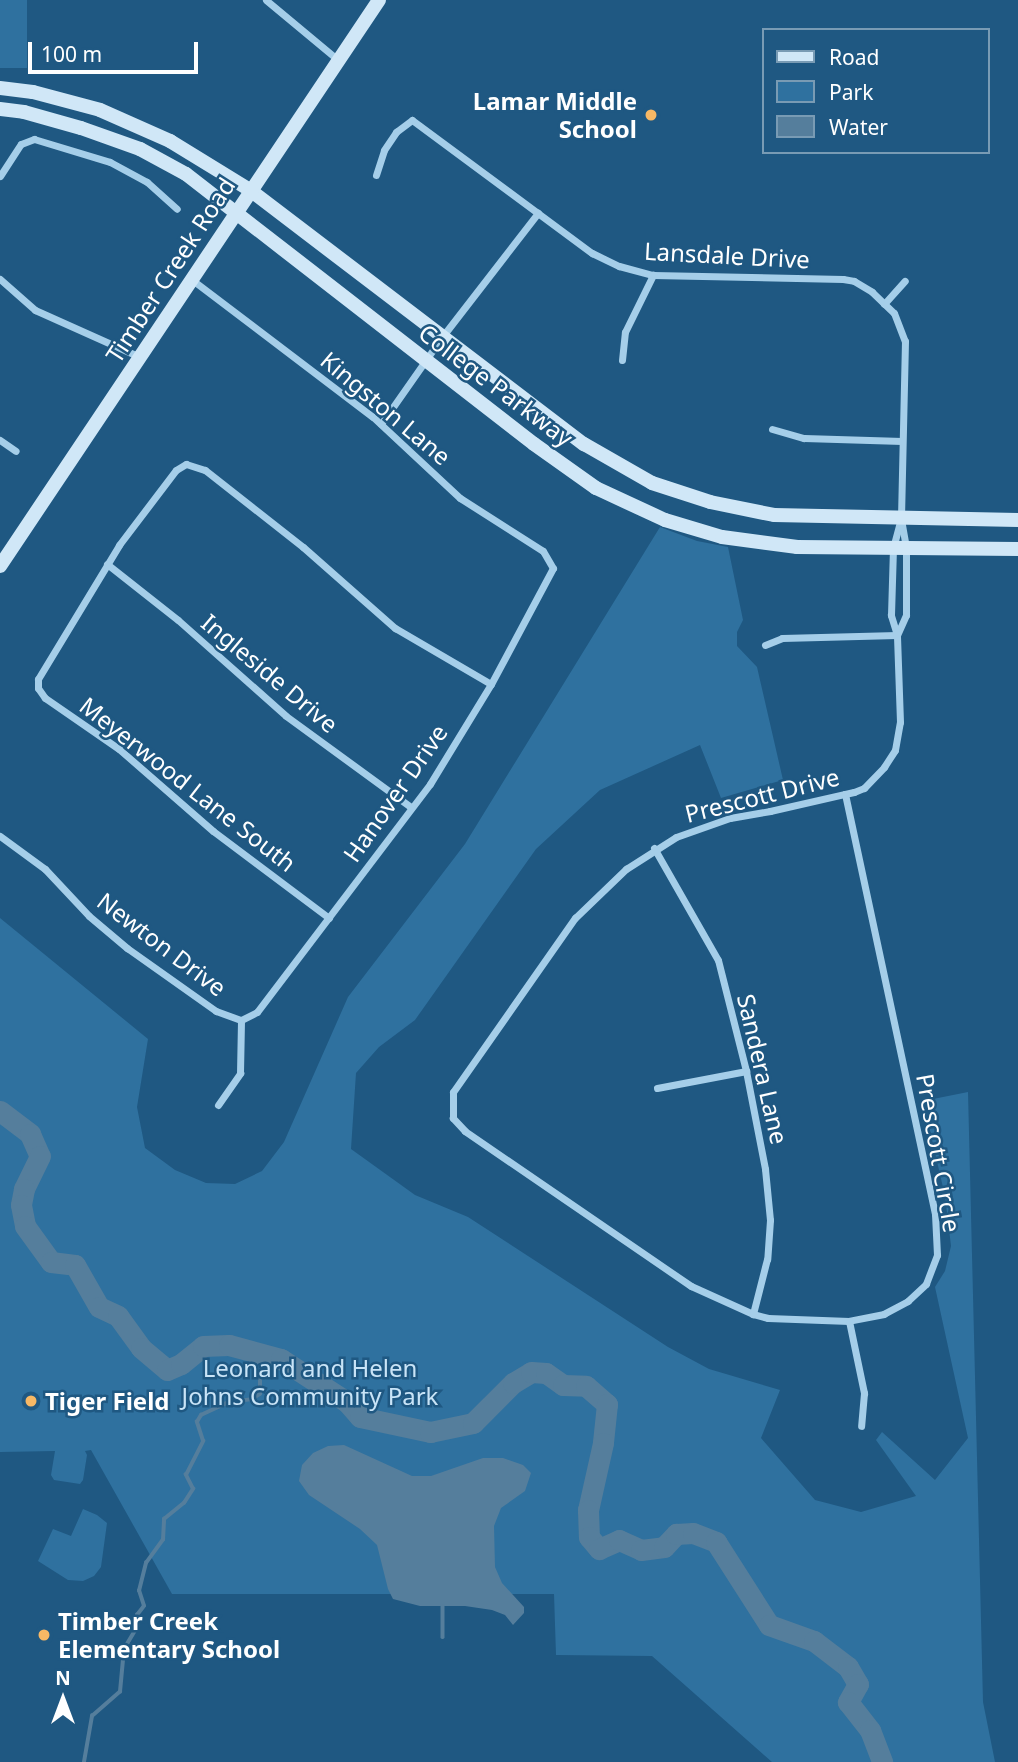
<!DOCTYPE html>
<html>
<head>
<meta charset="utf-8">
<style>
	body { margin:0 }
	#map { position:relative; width:1018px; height:1762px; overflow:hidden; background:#1f5882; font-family:"Noto Sans",sans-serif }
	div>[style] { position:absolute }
	.green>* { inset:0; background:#2f719f; transform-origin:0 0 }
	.water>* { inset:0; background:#557e9c }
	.stream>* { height:3.5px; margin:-1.75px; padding:0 1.75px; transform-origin:1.75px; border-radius:1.75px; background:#557e9c }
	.river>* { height:21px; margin:-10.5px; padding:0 10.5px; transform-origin:10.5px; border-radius:10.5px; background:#557e9c }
	.street>* { height:7px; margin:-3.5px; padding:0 3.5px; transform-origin:3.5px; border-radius:3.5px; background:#a5cee9 }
	.secondary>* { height:14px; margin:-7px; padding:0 7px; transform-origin:7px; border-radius:7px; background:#d0e7f7 }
	.dots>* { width:19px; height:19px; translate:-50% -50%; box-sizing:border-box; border:4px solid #1f5882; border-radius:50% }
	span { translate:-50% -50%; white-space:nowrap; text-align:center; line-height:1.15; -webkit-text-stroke:5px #1f5882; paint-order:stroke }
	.poi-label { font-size:24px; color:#fff; font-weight:700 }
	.right { translate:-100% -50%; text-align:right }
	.left { translate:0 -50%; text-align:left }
	.street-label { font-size:24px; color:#fff }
	.park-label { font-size:24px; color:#c9e4f7 }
	.legend { position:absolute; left:762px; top:28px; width:228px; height:126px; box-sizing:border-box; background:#1f5882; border:2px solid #799bb4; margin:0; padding:9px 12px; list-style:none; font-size:21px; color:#fff }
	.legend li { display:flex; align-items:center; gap:14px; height:35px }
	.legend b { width:35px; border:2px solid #799bb4 }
	.north { position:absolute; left:28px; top:1664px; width:70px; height:70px; -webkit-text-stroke:5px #1f5882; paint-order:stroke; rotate:0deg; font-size:19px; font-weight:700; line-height:28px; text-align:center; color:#fff }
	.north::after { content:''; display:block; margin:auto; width:24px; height:32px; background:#fff; clip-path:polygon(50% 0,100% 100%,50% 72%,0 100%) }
	.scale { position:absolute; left:28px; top:42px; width:170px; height:32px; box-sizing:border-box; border:4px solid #fff; border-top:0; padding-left:9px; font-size:21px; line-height:24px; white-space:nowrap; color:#fff; -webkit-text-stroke:5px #1f5882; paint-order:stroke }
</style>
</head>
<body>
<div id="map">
	<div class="green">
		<i style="left:0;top:0;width:27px;height:68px"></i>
		<i style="clip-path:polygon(660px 527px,697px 541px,728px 547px,743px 620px,737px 632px,737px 646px,757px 667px,783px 780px,721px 798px,700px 745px,600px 790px,536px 849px,415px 1020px,379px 1047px,356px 1073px,351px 1149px,415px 1195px,468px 1217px,668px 1347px,709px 1369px,780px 1390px,761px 1438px,815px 1500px,861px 1512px,916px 1496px,876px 1440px,882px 1432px,935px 1480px,968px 1438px,935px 1287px,945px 1271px,951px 1246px,945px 1196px,923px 1101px,968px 1092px,983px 1702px,995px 1762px,772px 1762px,652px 1656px,556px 1655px,554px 1594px,172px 1594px,91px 1450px,85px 1451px,87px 1455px,83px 1480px,80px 1484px,54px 1480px,51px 1475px,55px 1451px,0 1452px,0 918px,148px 1039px,137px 1107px,145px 1148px,175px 1170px,206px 1183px,235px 1184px,262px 1171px,284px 1142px,348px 997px,465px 844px)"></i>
		<i style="clip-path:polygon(83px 1509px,97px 1515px,107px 1523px,101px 1567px,94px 1576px,83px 1581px,68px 1580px,38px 1561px,53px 1529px,71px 1536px)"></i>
	</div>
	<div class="water">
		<i style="clip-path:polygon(344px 1445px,412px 1476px,431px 1476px,483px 1458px,503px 1458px,523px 1465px,531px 1473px,525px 1491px,501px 1508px,494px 1526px,495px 1567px,502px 1583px,524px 1607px,524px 1613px,513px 1625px,505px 1615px,492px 1610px,465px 1606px,420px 1606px,393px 1599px,388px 1589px,377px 1545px,360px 1529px,309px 1495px,299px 1481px,302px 1465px,313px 1453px,328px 1446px)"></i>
	</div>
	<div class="stream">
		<i style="left:443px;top:1606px;width:31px;rotate:90deg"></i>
		<i style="left:84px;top:1762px;width:47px;rotate:-80.1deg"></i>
		<i style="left:92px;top:1716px;width:37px;rotate:-41deg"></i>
		<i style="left:120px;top:1692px;width:43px;rotate:-84.7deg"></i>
		<i style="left:124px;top:1649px;width:27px;rotate:-59deg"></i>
		<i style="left:138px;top:1626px;width:11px;rotate:-95deg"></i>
		<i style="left:137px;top:1615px;width:11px;rotate:-52deg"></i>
		<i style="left:144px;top:1606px;width:16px;rotate:-108deg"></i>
		<i style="left:139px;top:1591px;width:29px;rotate:-76deg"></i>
		<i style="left:146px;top:1563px;width:29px;rotate:-54deg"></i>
		<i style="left:163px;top:1540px;width:21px;rotate:-87deg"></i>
		<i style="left:164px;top:1519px;width:26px;rotate:-39deg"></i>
		<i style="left:184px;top:1503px;width:17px;rotate:-57deg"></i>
		<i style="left:193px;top:1489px;width:16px;rotate:-117deg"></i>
		<i style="left:186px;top:1475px;width:38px;rotate:-63deg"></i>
		<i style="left:203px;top:1441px;width:20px;rotate:-108deg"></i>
		<i style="left:197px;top:1422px;width:8px;rotate:-60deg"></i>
		<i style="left:201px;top:1415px;width:31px;rotate:-25deg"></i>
		<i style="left:229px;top:1402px;width:23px;rotate:-7deg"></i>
		<i style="left:252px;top:1399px;width:9px;rotate:-32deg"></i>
		<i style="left:260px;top:1394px;width:15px;rotate:-90deg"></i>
		<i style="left:260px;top:1379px;width:29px;rotate:-44deg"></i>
	</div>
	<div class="river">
		<i style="left:0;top:1111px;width:38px;rotate:37deg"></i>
		<i style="left:30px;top:1134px;width:24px;rotate:66deg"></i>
		<i style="left:40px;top:1156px;width:37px;rotate:116deg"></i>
		<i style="left:24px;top:1189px;width:16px;rotate:101deg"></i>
		<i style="left:21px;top:1205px;width:21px;rotate:79deg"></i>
		<i style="left:25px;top:1226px;width:44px;rotate:54.2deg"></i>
		<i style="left:51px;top:1262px;width:24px;rotate:7deg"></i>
		<i style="left:75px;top:1265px;width:48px;rotate:60.3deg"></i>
		<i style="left:99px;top:1307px;width:21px;rotate:25deg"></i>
		<i style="left:118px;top:1316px;width:39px;rotate:54deg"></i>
		<i style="left:141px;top:1348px;width:34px;rotate:40deg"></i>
		<i style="left:167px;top:1370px;width:15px;rotate:-23deg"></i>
		<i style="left:181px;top:1364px;width:28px;rotate:-39deg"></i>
		<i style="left:203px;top:1346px;width:26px;rotate:-2deg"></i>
		<i style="left:229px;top:1345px;width:54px;rotate:15.1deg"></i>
		<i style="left:281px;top:1359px;width:79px;rotate:33.1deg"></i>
		<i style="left:347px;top:1402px;width:20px;rotate:49deg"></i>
		<i style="left:360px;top:1417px;width:72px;rotate:12.1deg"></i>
		<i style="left:430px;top:1432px;width:44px;rotate:-11.8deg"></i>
		<i style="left:473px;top:1423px;width:57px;rotate:-45deg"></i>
		<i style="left:513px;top:1383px;width:21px;rotate:-31deg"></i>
		<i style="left:531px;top:1372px;width:15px;rotate:4deg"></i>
		<i style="left:546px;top:1373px;width:21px;rotate:35deg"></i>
		<i style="left:563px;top:1385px;width:23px;rotate:2deg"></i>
		<i style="left:586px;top:1386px;width:28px;rotate:41deg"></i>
		<i style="left:607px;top:1404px;width:39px;rotate:96deg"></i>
		<i style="left:603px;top:1443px;width:69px;rotate:102.6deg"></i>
		<i style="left:588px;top:1510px;width:27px;rotate:88deg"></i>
		<i style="left:589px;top:1537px;width:16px;rotate:50deg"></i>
		<i style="left:599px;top:1549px;width:22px;rotate:-24deg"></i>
		<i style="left:619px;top:1540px;width:24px;rotate:24deg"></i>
		<i style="left:641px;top:1550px;width:23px;rotate:-7deg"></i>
		<i style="left:664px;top:1547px;width:18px;rotate:-47deg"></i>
		<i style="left:676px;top:1534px;width:17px;rotate:-3deg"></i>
		<i style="left:693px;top:1533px;width:25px;rotate:21deg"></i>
		<i style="left:716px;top:1542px;width:98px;rotate:57.4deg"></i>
		<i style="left:769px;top:1625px;width:48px;rotate:19.6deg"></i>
		<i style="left:814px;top:1641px;width:43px;rotate:37.4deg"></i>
		<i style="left:848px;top:1667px;width:20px;rotate:60deg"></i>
		<i style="left:858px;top:1684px;width:21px;rotate:119deg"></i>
		<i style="left:848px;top:1702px;width:36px;rotate:52deg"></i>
		<i style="left:870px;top:1730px;width:34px;rotate:69deg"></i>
	</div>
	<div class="street">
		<i style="left:266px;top:0;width:94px;rotate:39.8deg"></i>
		<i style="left:376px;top:175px;width:26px;rotate:-72deg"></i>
		<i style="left:384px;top:150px;width:22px;rotate:-56deg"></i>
		<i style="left:396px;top:132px;width:20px;rotate:-37deg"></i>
		<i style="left:412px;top:120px;width:224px;rotate:36.5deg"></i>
		<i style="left:592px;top:253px;width:30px;rotate:26deg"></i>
		<i style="left:619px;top:266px;width:35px;rotate:15deg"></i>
		<i style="left:653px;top:275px;width:190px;rotate:1.2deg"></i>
		<i style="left:843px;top:279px;width:11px;rotate:10deg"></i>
		<i style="left:854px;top:281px;width:21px;rotate:31deg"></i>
		<i style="left:872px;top:292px;width:30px;rotate:44deg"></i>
		<i style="left:894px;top:313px;width:30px;rotate:69deg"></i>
		<i style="left:905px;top:341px;width:178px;rotate:91.3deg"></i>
		<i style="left:901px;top:519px;width:29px;rotate:80deg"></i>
		<i style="left:906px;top:548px;width:67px;rotate:90deg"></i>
		<i style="left:906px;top:615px;width:22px;rotate:114deg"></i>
		<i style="left:0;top:176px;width:38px;rotate:-57deg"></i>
		<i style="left:21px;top:144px;width:14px;rotate:-21deg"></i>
		<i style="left:34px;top:139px;width:79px;rotate:16.8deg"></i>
		<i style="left:110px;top:162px;width:42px;rotate:28.4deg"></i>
		<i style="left:147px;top:182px;width:40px;rotate:42deg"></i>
		<i style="left:0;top:279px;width:47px;rotate:41.5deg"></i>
		<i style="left:35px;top:310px;width:115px;rotate:24.1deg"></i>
		<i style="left:191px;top:279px;width:228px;rotate:37.2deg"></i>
		<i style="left:373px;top:417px;width:119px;rotate:43deg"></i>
		<i style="left:460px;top:498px;width:98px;rotate:32.6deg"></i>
		<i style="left:543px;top:551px;width:20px;rotate:60deg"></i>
		<i style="left:553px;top:568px;width:132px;rotate:118.1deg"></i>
		<i style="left:491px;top:684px;width:117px;rotate:121.4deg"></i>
		<i style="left:430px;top:784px;width:286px;rotate:127.2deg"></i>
		<i style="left:257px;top:1012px;width:18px;rotate:153deg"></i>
		<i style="left:884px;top:304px;width:31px;rotate:-48deg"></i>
		<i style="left:622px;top:360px;width:28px;rotate:-84deg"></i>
		<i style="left:625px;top:332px;width:64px;rotate:-63.8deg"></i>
		<i style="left:381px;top:424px;width:106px;rotate:-55deg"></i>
		<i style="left:442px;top:337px;width:157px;rotate:-52.3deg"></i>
		<i style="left:772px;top:429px;width:33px;rotate:16deg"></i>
		<i style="left:804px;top:438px;width:98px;rotate:1.8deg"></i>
		<i style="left:0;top:440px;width:19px;rotate:35deg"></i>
		<i style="left:107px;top:564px;width:90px;rotate:38.3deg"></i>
		<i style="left:178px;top:620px;width:144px;rotate:41.6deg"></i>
		<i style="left:286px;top:716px;width:155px;rotate:36.1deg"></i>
		<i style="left:765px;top:645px;width:18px;rotate:-22deg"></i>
		<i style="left:782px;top:638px;width:115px;rotate:-1.5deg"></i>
		<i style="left:845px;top:794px;width:430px;rotate:77.9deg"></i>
		<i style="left:935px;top:1214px;width:41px;rotate:87.2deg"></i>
		<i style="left:937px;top:1255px;width:31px;rotate:111deg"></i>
		<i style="left:926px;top:1284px;width:25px;rotate:137deg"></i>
		<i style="left:908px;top:1301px;width:27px;rotate:152deg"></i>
		<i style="left:884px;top:1314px;width:36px;rotate:169deg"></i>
		<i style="left:849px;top:1321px;width:81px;rotate:-177.9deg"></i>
		<i style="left:768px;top:1318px;width:16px;rotate:-165deg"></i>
		<i style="left:753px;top:1314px;width:68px;rotate:-155.7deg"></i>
		<i style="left:691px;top:1286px;width:274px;rotate:-145.6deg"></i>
		<i style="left:465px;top:1131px;width:18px;rotate:-133deg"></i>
		<i style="left:453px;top:1118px;width:26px;rotate:-90deg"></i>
		<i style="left:453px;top:1092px;width:213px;rotate:-55deg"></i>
		<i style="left:575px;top:918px;width:71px;rotate:-43.9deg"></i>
		<i style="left:626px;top:869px;width:59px;rotate:-32.6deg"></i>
		<i style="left:676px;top:837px;width:57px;rotate:-19.4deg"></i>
		<i style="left:730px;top:818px;width:41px;rotate:-9.9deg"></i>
		<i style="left:770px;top:811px;width:77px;rotate:-12.8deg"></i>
		<i style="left:845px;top:794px;width:9px;rotate:-13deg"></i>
		<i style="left:854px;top:792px;width:11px;rotate:-22deg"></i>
		<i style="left:864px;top:788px;width:29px;rotate:-46deg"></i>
		<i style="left:884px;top:767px;width:20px;rotate:-57deg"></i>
		<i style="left:895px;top:750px;width:28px;rotate:-80deg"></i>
		<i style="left:900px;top:722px;width:87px;rotate:-92deg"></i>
		<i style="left:897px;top:635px;width:21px;rotate:-107deg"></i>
		<i style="left:891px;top:615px;width:67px;rotate:-88.3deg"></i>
		<i style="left:893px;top:548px;width:30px;rotate:-75deg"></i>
		<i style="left:0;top:836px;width:56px;rotate:36.3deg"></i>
		<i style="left:45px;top:869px;width:64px;rotate:46.9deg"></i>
		<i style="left:89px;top:916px;width:50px;rotate:40.1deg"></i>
		<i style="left:127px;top:948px;width:109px;rotate:35.3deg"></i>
		<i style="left:216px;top:1011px;width:27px;rotate:20deg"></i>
		<i style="left:654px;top:848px;width:129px;rotate:60.3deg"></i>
		<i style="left:718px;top:960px;width:114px;rotate:75.8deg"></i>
		<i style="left:746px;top:1071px;width:100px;rotate:79deg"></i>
		<i style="left:765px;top:1169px;width:51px;rotate:84.4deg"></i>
		<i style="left:770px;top:1220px;width:39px;rotate:94deg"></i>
		<i style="left:767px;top:1259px;width:57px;rotate:104.3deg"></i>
		<i style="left:329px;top:918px;width:145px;rotate:-143.1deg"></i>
		<i style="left:213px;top:831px;width:125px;rotate:-138.9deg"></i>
		<i style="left:119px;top:749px;width:90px;rotate:-145.4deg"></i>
		<i style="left:45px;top:698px;width:12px;rotate:-125deg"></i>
		<i style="left:38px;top:688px;width:9px;rotate:-90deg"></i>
		<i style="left:38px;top:679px;width:157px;rotate:-58.8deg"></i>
		<i style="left:119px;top:545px;width:94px;rotate:-52.8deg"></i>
		<i style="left:176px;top:470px;width:12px;rotate:-31deg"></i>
		<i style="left:186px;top:464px;width:20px;rotate:18deg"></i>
		<i style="left:205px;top:470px;width:125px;rotate:38.2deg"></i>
		<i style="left:303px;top:547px;width:123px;rotate:41.4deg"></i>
		<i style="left:395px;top:628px;width:111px;rotate:30.3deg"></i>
		<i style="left:657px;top:1088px;width:91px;rotate:-10.8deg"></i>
		<i style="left:218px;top:1105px;width:39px;rotate:-55deg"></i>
		<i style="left:240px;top:1073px;width:53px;rotate:-88.9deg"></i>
		<i style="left:849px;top:1321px;width:74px;rotate:78.2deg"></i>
		<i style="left:864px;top:1393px;width:33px;rotate:95deg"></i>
	</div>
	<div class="secondary">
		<i style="left:0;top:88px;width:33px;rotate:7deg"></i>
		<i style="left:33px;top:92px;width:69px;rotate:15deg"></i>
		<i style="left:100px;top:110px;width:77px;rotate:23.9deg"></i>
		<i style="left:170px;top:141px;width:94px;rotate:31.5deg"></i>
		<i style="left:250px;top:190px;width:420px;rotate:37.3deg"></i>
		<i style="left:584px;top:444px;width:78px;rotate:29.8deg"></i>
		<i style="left:652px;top:483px;width:61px;rotate:18.1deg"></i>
		<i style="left:710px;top:502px;width:65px;rotate:11.5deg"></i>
		<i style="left:774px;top:515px;width:244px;rotate:1.2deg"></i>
		<i style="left:0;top:109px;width:24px;rotate:7deg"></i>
		<i style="left:24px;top:112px;width:59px;rotate:15.7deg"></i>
		<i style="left:81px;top:128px;width:63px;rotate:19.6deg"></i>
		<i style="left:140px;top:149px;width:52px;rotate:28.5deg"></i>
		<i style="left:186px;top:174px;width:440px;rotate:37.8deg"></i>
		<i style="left:534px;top:444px;width:76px;rotate:35.4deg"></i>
		<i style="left:596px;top:488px;width:76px;rotate:24.9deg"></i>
		<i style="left:665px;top:520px;width:59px;rotate:16.6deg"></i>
		<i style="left:722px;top:537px;width:76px;rotate:7.6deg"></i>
		<i style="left:797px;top:547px;width:221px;rotate:0.5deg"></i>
		<i style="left:0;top:566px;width:681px;rotate:-56.19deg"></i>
	</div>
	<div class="dots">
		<i style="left:651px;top:115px;background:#f7b865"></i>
		<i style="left:31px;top:1401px;background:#f7b865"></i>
		<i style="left:44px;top:1635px;background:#f7b865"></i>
	</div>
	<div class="poi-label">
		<span class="right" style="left:637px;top:115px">Lamar Middle<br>School</span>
		<span class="left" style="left:45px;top:1401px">Tiger Field</span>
		<span class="left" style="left:58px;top:1635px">Timber Creek<br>Elementary School</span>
	</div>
	<div class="street-label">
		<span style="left:727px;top:255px;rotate:3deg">Lansdale Drive</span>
		<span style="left:170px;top:270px;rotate:-57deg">Timber Creek Road</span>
		<span style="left:496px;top:385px;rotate:37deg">College Parkway</span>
		<span style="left:386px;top:408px;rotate:40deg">Kingston Lane</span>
		<span style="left:270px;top:673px;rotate:40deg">Ingleside Drive</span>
		<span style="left:188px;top:784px;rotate:38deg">Meyerwood Lane South</span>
		<span style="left:395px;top:793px;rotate:-55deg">Hanover Drive</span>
		<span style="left:762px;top:795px;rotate:-14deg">Prescott Drive</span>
		<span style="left:162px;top:944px;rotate:37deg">Newton Drive</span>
		<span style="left:763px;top:1069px;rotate:77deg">Sandera Lane</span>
		<span style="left:939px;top:1153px;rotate:80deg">Prescott Circle</span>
	</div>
	<div class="park-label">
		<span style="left:310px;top:1382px">Leonard and Helen<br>Johns Community Park</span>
	</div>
	<ul class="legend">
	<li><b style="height:9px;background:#d0e7f7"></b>Road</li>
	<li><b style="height:19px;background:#2f719f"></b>Park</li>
	<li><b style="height:19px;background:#557e9c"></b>Water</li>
	</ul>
	<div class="north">N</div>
	<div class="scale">100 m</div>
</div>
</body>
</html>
